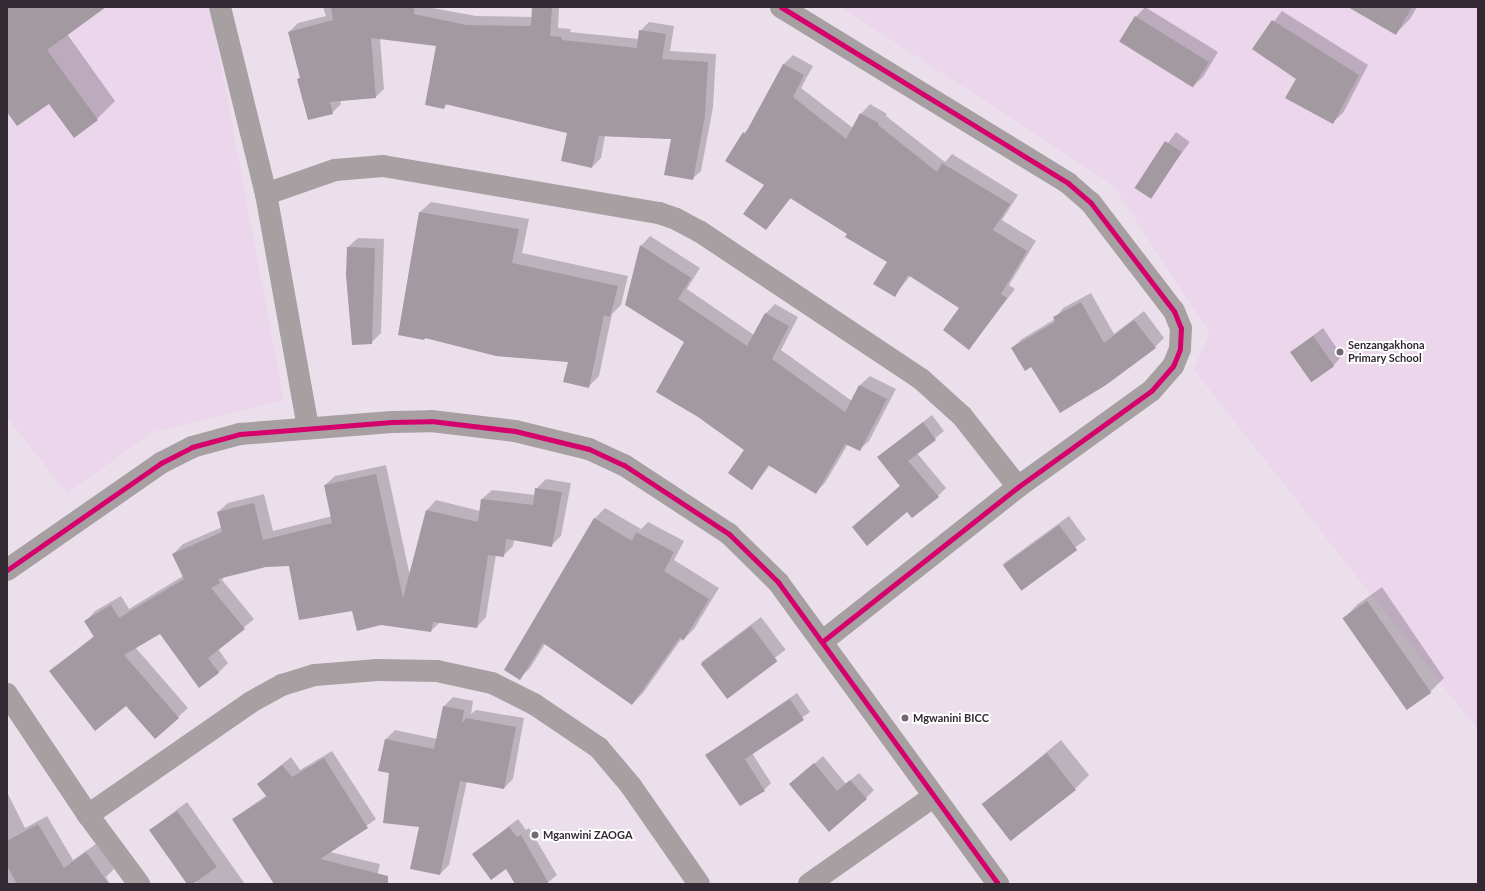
<!DOCTYPE html>
<html>
<head>
<meta charset="utf-8">
<style>
	body { margin:0 }
	#map { position:relative; width:1485px; height:891px; overflow:hidden; background:#ecdfec; font-family:Lato,sans-serif }
	div>[style] { position:absolute }
	.built>* { inset:0; background:#ebd6eb }
	.shadow>* { inset:0; background:#0003; transform-origin:0 0 }
	.building>* { inset:0; background:#a399a1; transform-origin:0 0 }
	.minor>* { height:22px; margin:-11px; padding:0 11px; transform-origin:11px; border-radius:11px; background:#a6a0a2 }
	.cycleway>* { height:5px; margin:-2.5px; padding:0 2.5px; transform-origin:2.5px; border-radius:2.5px; background:#d6006c }
	.dots>* { width:11px; height:11px; translate:-50% -50%; box-sizing:border-box; border:2px solid #fff; border-radius:50% }
	span { translate:-50% -50%; white-space:nowrap; text-align:center; line-height:1.15; -webkit-text-stroke:4px #fff; paint-order:stroke }
	.poi-label { font-size:11px; color:#322932; font-weight:700 }
	.left { translate:0 -50%; text-align:left }
	.frame { position:absolute; inset:0; border:8px solid #322932; pointer-events:none }
</style>
</head>
<body>
<div id="map">
	<div class="built">
		<i style="clip-path:polygon(7px 7px,210px 7px,284px 401px,152px 432px,67px 494px,7px 417px)"></i>
		<i style="clip-path:polygon(841px 7px,1478px 7px,1478px 730px,1193px 369px,1210px 334px,1113px 185px)"></i>
	</div>
	<div class="shadow">
		<i style="clip-path:polygon(7px 7px,104px 7px,67px 34px,115px 101px,97px 119px,49px 102px,7px 111px)"></i>
		<i style="clip-path:polygon(323px 7px,427px 7px,476px 16px,532px 17px,533px 7px,559px 7px,558px 28px,571px 29px,570px 32px,639px 39px,640px 31px,649px 22px,674px 26px,670px 51px,716px 54px,713px 107px,701px 171px,692px 179px,672px 139px,605px 136px,601px 158px,592px 167px,568px 132px,448px 103px,444px 108px,437px 45px,380px 38px,384px 89px,376px 97px,340px 100px,341px 104px,332px 113px,298px 79px,301px 77px,289px 32px,298px 23px,326px 16px)"></i>
		<i style="clip-path:polygon(1145px 7px,1218px 52px,1203px 77px,1193px 86px,1136px 17px)"></i>
		<i style="clip-path:polygon(1350px 7px,1417px 7px,1410px 19px,1396px 33px)"></i>
		<i style="clip-path:polygon(1282px 11px,1368px 65px,1343px 113px,1333px 122px,1297px 78px,1253px 49px)"></i>
		<i style="clip-path:polygon(793px 55px,813px 66px,801px 88px,853px 128px,861px 114px,870px 104px,887px 114px,886px 116px,945px 162px,952px 154px,1018px 195px,1002px 220px,1036px 241px,1009px 285px,1015px 289px,969px 349px,960px 308px,911px 275px,894px 296px,888px 262px,849px 233px,791px 198px,766px 229px,766px 185px,744px 133px,750px 127px,784px 64px)"></i>
		<i style="left:1176px;top:132px;width:17px;height:69px;rotate:36deg"></i>
		<i style="clip-path:polygon(431px 202px,529px 219px,522px 253px,628px 276px,621px 305px,612px 314px,599px 376px,588px 387px,569px 362px,426px 338px,424px 339px,420px 212px)"></i>
		<i style="clip-path:polygon(650px 236px,700px 268px,687px 289px,754px 335px,765px 314px,775px 304px,798px 317px,781px 350px,852px 401px,860px 385px,870px 376px,896px 389px,869px 441px,859px 450px,848px 444px,825px 483px,816px 492px,770px 465px,752px 489px,745px 449px,685px 342px,641px 246px)"></i>
		<i style="clip-path:polygon(358px 238px,384px 239px,381px 333px,371px 343px,348px 247px)"></i>
		<i style="clip-path:polygon(1091px 293px,1114px 334px,1144px 311px,1164px 338px,1155px 347px,1031px 366px,1012px 348px,1022px 339px,1055px 319px,1063px 308px)"></i>
		<i style="clip-path:polygon(1323px 328px,1342px 356px,1333px 366px,1292px 352px)"></i>
		<i style="clip-path:polygon(932px 415px,944px 431px,917px 453px,946px 488px,938px 496px,907px 510px,853px 527px,900px 486px,879px 457px)"></i>
		<i style="clip-path:polygon(386px 465px,410px 576px,427px 510px,436px 500px,480px 511px,482px 499px,492px 490px,535px 495px,536px 489px,546px 479px,571px 483px,561px 536px,551px 546px,514px 540px,513px 546px,503px 556px,496px 555px,486px 617px,477px 627px,440px 622px,431px 631px,353px 610px,290px 565px,266px 566px,225px 576px,222px 580px,254px 619px,218px 649px,228px 663px,218px 673px,160px 632px,135px 647px,188px 708px,155px 738px,126px 705px,50px 671px,94px 636px,86px 621px,95px 611px,121px 596px,129px 609px,183px 576px,173px 554px,183px 544px,222px 527px,218px 512px,228px 503px,264px 494px,273px 531px,332px 516px,325px 485px,335px 476px)"></i>
		<i style="clip-path:polygon(605px 508px,641px 529px,648px 522px,684px 541px,674px 560px,719px 588px,694px 629px,683px 640px,682px 638px,643px 693px,632px 704px,545px 644px,530px 668px,520px 678px,594px 519px)"></i>
		<i style="left:1069px;top:516px;width:29px;height:82px;rotate:54deg"></i>
		<i style="clip-path:polygon(1382px 587px,1444px 678px,1430px 692px,1344px 618px,1358px 604px)"></i>
		<i style="left:761px;top:617px;width:41px;height:75px;rotate:53deg"></i>
		<i style="clip-path:polygon(797px 693px,810px 712px,752px 753px,771px 783px,764px 790px,707px 755px)"></i>
		<i style="clip-path:polygon(453px 697px,473px 701px,471px 714px,476px 710px,524px 718px,513px 779px,504px 788px,467px 781px,449px 865px,440px 874px,420px 826px,390px 772px,380px 770px,386px 739px,395px 730px,437px 739px,444px 706px)"></i>
		<i style="clip-path:polygon(1061px 740px,1089px 775px,1075px 789px,983px 805px)"></i>
		<i style="clip-path:polygon(332px 751px,376px 819px,330px 852px,380px 864px,375px 884px,326px 884px,233px 819px,267px 795px,258px 784px,291px 757px,300px 770px)"></i>
		<i style="clip-path:polygon(823px 756px,846px 784px,859px 773px,874px 790px,866px 798px,791px 784px)"></i>
		<i style="clip-path:polygon(7px 792px,25px 828px,47px 816px,73px 860px,96px 844px,114px 869px,106px 877px,110px 884px,7px 884px)"></i>
		<i style="clip-path:polygon(187px 802px,245px 884px,197px 884px,196px 881px,188px 884px,150px 830px)"></i>
		<i style="clip-path:polygon(518px 819px,526px 830px,529px 828px,557px 875px,546px 884px,516px 884px,506px 867px,473px 854px)"></i>
	</div>
	<div class="building">
		<i style="clip-path:polygon(7px 7px,106px 7px,47px 50px,98px 120px,74px 138px,49px 104px,17px 126px,7px 112px)"></i>
		<i style="clip-path:polygon(331px 7px,414px 7px,414px 14px,466px 25px,531px 26px,532px 7px,552px 7px,550px 36px,562px 37px,562px 40px,637px 48px,639px 30px,666px 34px,662px 59px,708px 62px,705px 116px,693px 180px,664px 175px,671px 139px,599px 136px,592px 168px,561px 161px,567px 133px,445px 104px,444px 109px,425px 105px,436px 46px,371px 38px,376px 98px,330px 102px,333px 114px,308px 120px,297px 79px,300px 78px,288px 32px,333px 20px)"></i>
		<i style="clip-path:polygon(1348px 7px,1412px 7px,1396px 35px)"></i>
		<i style="left:1135px;top:16px;width:87px;height:30px;rotate:32deg"></i>
		<i style="clip-path:polygon(1272px 20px,1359px 75px,1333px 124px,1285px 98px,1296px 79px,1252px 49px)"></i>
		<i style="clip-path:polygon(783px 64px,804px 75px,793px 97px,846px 139px,860px 113px,879px 123px,878px 125px,937px 172px,942px 163px,1010px 204px,993px 230px,1027px 251px,1001px 294px,1007px 298px,969px 350px,943px 330px,959px 308px,908px 275px,895px 297px,873px 284px,887px 262px,845px 237px,847px 234px,790px 198px,766px 230px,743px 214px,764px 185px,725px 161px,743px 132px,745px 134px)"></i>
		<i style="left:1165px;top:141px;width:20px;height:56px;rotate:33deg"></i>
		<i style="clip-path:polygon(419px 212px,519px 229px,512px 263px,618px 286px,610px 317px,604px 315px,589px 388px,563px 382px,568px 362px,496px 356px,425px 338px,424px 340px,398px 335px)"></i>
		<i style="clip-path:polygon(640px 245px,691px 278px,678px 299px,747px 346px,765px 313px,789px 326px,772px 359px,845px 412px,859px 385px,887px 399px,860px 451px,845px 444px,816px 494px,768px 465px,752px 490px,728px 473px,744px 450px,698px 417px,656px 392px,684px 342px,625px 305px)"></i>
		<i style="clip-path:polygon(347px 247px,375px 248px,372px 344px,352px 345px,346px 275px)"></i>
		<i style="clip-path:polygon(1081px 302px,1104px 343px,1134px 320px,1156px 348px,1106px 385px,1060px 413px,1031px 367px,1025px 371px,1011px 348px,1055px 322px,1053px 317px)"></i>
		<i style="left:1313px;top:336px;width:37px;height:28px;rotate:55deg"></i>
		<i style="clip-path:polygon(923px 422px,936px 440px,908px 461px,939px 497px,912px 518px,907px 512px,867px 546px,852px 527px,900px 486px,877px 457px)"></i>
		<i style="clip-path:polygon(376px 474px,403px 598px,426px 510px,478px 522px,481px 499px,533px 505px,535px 488px,562px 492px,552px 547px,506px 539px,504px 557px,488px 555px,477px 628px,433px 622px,431px 632px,381px 625px,357px 631px,352px 611px,299px 620px,289px 566px,266px 567px,218px 579px,220px 583px,211px 588px,245px 629px,208px 658px,219px 673px,199px 688px,160px 634px,124px 655px,179px 718px,155px 739px,126px 706px,95px 731px,49px 671px,94px 637px,84px 621px,111px 605px,119px 618px,184px 579px,172px 554px,222px 532px,217px 512px,254px 503px,263px 540px,332px 523px,324px 485px)"></i>
		<i style="clip-path:polygon(594px 518px,632px 541px,636px 532px,674px 552px,664px 571px,709px 599px,683px 641px,680px 637px,632px 705px,543px 643px,520px 680px,504px 670px)"></i>
		<i style="left:1059px;top:525px;width:31px;height:69px;rotate:54deg"></i>
		<i style="left:1367px;top:601px;width:112px;height:30px;rotate:55deg"></i>
		<i style="left:751px;top:626px;width:44px;height:63px;rotate:53deg"></i>
		<i style="clip-path:polygon(790px 699px,804px 720px,745px 759px,765px 791px,740px 806px,705px 755px)"></i>
		<i style="clip-path:polygon(443px 706px,464px 710px,462px 724px,466px 718px,516px 727px,504px 789px,460px 781px,440px 875px,410px 869px,419px 827px,383px 823px,389px 773px,378px 771px,385px 739px,434px 749px)"></i>
		<i style="left:1047px;top:753px;width:47px;height:83px;rotate:52deg"></i>
		<i style="clip-path:polygon(324px 758px,368px 828px,320px 859px,388px 876px,388px 884px,274px 884px,232px 819px,267px 797px,257px 784px,282px 765px,292px 777px)"></i>
		<i style="clip-path:polygon(814px 763px,837px 791px,850px 780px,867px 799px,829px 832px,789px 784px)"></i>
		<i style="clip-path:polygon(177px 811px,217px 867px,193px 884px,187px 884px,149px 830px)"></i>
		<i style="clip-path:polygon(38px 824px,64px 868px,86px 852px,109px 884px,17px 884px,7px 866px,7px 841px)"></i>
		<i style="clip-path:polygon(509px 827px,517px 837px,521px 835px,549px 884px,515px 884px,506px 869px,491px 880px,472px 854px)"></i>
	</div>
	<div class="minor">
		<i style="left:220px;top:7px;width:193px;rotate:76.2deg"></i>
		<i style="left:266px;top:194px;width:238px;rotate:79.8deg"></i>
		<i style="left:781px;top:7px;width:337px;rotate:31.5deg"></i>
		<i style="left:1068px;top:183px;width:30px;rotate:41deg"></i>
		<i style="left:1091px;top:203px;width:136px;rotate:52.5deg"></i>
		<i style="left:1174px;top:311px;width:18px;rotate:68deg"></i>
		<i style="left:1181px;top:328px;width:21px;rotate:93deg"></i>
		<i style="left:1180px;top:349px;width:18px;rotate:112deg"></i>
		<i style="left:1173px;top:366px;width:33px;rotate:131deg"></i>
		<i style="left:1151px;top:391px;width:164px;rotate:144.2deg"></i>
		<i style="left:1018px;top:487px;width:250px;rotate:141.7deg"></i>
		<i style="left:266px;top:194px;width:73px;rotate:-19.2deg"></i>
		<i style="left:335px;top:170px;width:48px;rotate:-4.8deg"></i>
		<i style="left:383px;top:166px;width:280px;rotate:9.7deg"></i>
		<i style="left:659px;top:213px;width:18px;rotate:19deg"></i>
		<i style="left:676px;top:219px;width:26px;rotate:28deg"></i>
		<i style="left:699px;top:231px;width:267px;rotate:33.7deg"></i>
		<i style="left:921px;top:379px;width:55px;rotate:42.1deg"></i>
		<i style="left:962px;top:416px;width:90px;rotate:51.7deg"></i>
		<i style="left:7px;top:570px;width:188px;rotate:-34.8deg"></i>
		<i style="left:161px;top:463px;width:35px;rotate:-27deg"></i>
		<i style="left:192px;top:447px;width:50px;rotate:-15.2deg"></i>
		<i style="left:240px;top:434px;width:152px;rotate:-4.5deg"></i>
		<i style="left:392px;top:422px;width:39px;rotate:-1deg"></i>
		<i style="left:431px;top:421px;width:85px;rotate:6.8deg"></i>
		<i style="left:515px;top:431px;width:76px;rotate:13.7deg"></i>
		<i style="left:589px;top:449px;width:38px;rotate:25deg"></i>
		<i style="left:624px;top:465px;width:126px;rotate:33.3deg"></i>
		<i style="left:729px;top:534px;width:69px;rotate:44.4deg"></i>
		<i style="left:778px;top:582px;width:374px;rotate:53.9deg"></i>
		<i style="left:7px;top:694px;width:146px;rotate:56.2deg"></i>
		<i style="left:88px;top:815px;width:86px;rotate:53.5deg"></i>
		<i style="left:88px;top:815px;width:198px;rotate:-34.7deg"></i>
		<i style="left:251px;top:702px;width:35px;rotate:-29deg"></i>
		<i style="left:282px;top:685px;width:34px;rotate:-17deg"></i>
		<i style="left:315px;top:675px;width:63px;rotate:-4.5deg"></i>
		<i style="left:378px;top:670px;width:59px;rotate:1deg"></i>
		<i style="left:437px;top:671px;width:56px;rotate:12.3deg"></i>
		<i style="left:492px;top:683px;width:47px;rotate:26.6deg"></i>
		<i style="left:534px;top:704px;width:78px;rotate:34.1deg"></i>
		<i style="left:599px;top:748px;width:50px;rotate:49.9deg"></i>
		<i style="left:631px;top:786px;width:119px;rotate:55.2deg"></i>
		<i style="left:809px;top:884px;width:151px;rotate:-35.1deg"></i>
	</div>
	<div class="cycleway">
		<i style="left:781px;top:7px;width:337px;rotate:31.5deg"></i>
		<i style="left:1068px;top:183px;width:30px;rotate:41deg"></i>
		<i style="left:1091px;top:203px;width:136px;rotate:52.5deg"></i>
		<i style="left:1174px;top:311px;width:18px;rotate:68deg"></i>
		<i style="left:1181px;top:328px;width:21px;rotate:93deg"></i>
		<i style="left:1180px;top:349px;width:18px;rotate:112deg"></i>
		<i style="left:1173px;top:366px;width:33px;rotate:131deg"></i>
		<i style="left:1151px;top:391px;width:164px;rotate:144.2deg"></i>
		<i style="left:1018px;top:487px;width:250px;rotate:141.7deg"></i>
		<i style="left:7px;top:570px;width:188px;rotate:-34.8deg"></i>
		<i style="left:161px;top:463px;width:35px;rotate:-27deg"></i>
		<i style="left:192px;top:447px;width:50px;rotate:-15.2deg"></i>
		<i style="left:240px;top:434px;width:152px;rotate:-4.5deg"></i>
		<i style="left:392px;top:422px;width:39px;rotate:-1deg"></i>
		<i style="left:431px;top:421px;width:85px;rotate:6.8deg"></i>
		<i style="left:515px;top:431px;width:76px;rotate:13.7deg"></i>
		<i style="left:589px;top:449px;width:38px;rotate:25deg"></i>
		<i style="left:624px;top:465px;width:126px;rotate:33.3deg"></i>
		<i style="left:729px;top:534px;width:69px;rotate:44.4deg"></i>
		<i style="left:778px;top:582px;width:374px;rotate:53.9deg"></i>
	</div>
	<div class="dots">
		<i style="left:1340px;top:352px;background:#736973"></i>
		<i style="left:905px;top:718px;background:#736973"></i>
		<i style="left:535px;top:835px;background:#736973"></i>
	</div>
	<div class="poi-label">
		<span class="left" style="left:1348px;top:352px">Senzangakhona<br>Primary School</span>
		<span class="left" style="left:913px;top:718px">Mgwanini BICC</span>
		<span class="left" style="left:543px;top:835px">Mganwini ZAOGA</span>
	</div>
	<div class="frame"></div>
</div>
</body>
</html>
